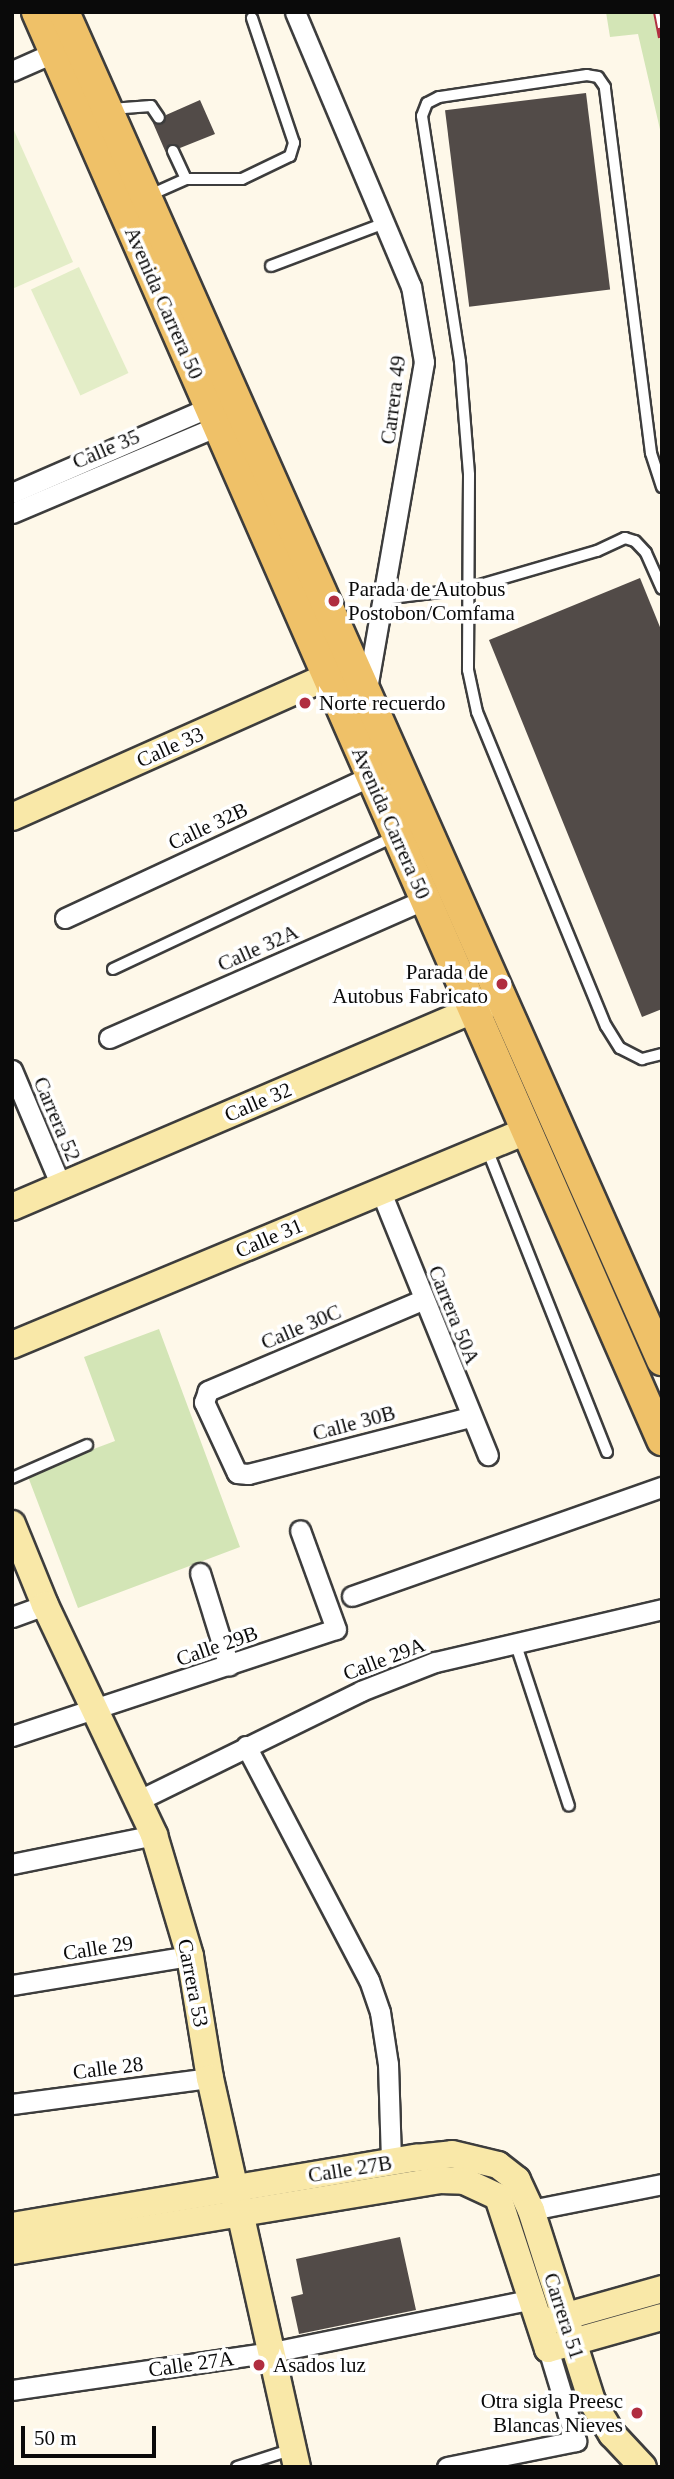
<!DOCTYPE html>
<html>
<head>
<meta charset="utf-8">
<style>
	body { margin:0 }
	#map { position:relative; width:674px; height:2479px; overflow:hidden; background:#fef8e9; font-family:"Times New Roman",serif }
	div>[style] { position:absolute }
	.green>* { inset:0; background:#d3e5b6 }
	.pitch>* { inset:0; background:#e3edc7; transform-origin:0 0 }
	.building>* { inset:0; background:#524b48; transform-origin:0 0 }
	.roads { filter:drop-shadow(2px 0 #3d3d3d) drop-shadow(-2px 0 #3d3d3d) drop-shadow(0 2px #3d3d3d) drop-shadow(0 -2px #3d3d3d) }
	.lane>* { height:10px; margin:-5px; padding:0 5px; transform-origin:5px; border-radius:5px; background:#fff }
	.street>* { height:19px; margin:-9.5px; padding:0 9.5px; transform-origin:9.5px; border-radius:9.5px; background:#fff }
	.secondary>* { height:26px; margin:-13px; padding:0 13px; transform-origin:13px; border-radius:13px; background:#f9e8a8 }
	.primary>* { height:30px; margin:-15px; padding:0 15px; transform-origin:15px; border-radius:15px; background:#efc168 }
	.rail>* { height:8px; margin-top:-4px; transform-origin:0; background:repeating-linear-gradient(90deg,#fff 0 16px,#b02d40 0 32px); box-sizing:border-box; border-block:2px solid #b02d40 }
	.dots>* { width:19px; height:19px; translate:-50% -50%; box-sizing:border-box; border:4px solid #fff; border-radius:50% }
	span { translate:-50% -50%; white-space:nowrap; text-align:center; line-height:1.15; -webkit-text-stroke:7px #fff; paint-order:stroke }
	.street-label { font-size:21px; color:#0a0a0a }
	.poi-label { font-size:21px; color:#0a0a0a }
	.left { translate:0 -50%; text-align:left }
	.right { translate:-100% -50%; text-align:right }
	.frame { position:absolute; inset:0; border:14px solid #0a0a0a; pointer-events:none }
	.scale { position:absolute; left:21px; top:2426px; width:135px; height:32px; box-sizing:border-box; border:4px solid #0a0a0a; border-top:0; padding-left:9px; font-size:21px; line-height:24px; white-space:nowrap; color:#0a0a0a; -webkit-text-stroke:5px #fff; paint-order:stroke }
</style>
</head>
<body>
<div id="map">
	<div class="green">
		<i style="clip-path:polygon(606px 12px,662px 12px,662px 138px,638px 34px,610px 37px)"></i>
		<i style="clip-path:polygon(159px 1329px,240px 1547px,78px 1608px,27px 1474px,115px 1441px,84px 1357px)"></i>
	</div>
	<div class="pitch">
		<i style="clip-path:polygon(12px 126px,73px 262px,12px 289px)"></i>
		<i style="left:79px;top:267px;width:117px;height:53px;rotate:65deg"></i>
	</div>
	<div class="building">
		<i style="left:586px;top:93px;width:198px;height:142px;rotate:83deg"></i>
		<i style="clip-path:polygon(200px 100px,215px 134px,180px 148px,171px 144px,166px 153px,153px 123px,163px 124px,166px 115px)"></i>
		<i style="clip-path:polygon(640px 578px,662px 632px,662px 1009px,642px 1017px,489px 640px)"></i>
		<i style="clip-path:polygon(400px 2237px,416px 2310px,299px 2334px,291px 2297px,303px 2294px,296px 2259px)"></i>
	</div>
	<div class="roads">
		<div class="lane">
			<i style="left:111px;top:109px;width:40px;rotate:-4.3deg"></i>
			<i style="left:151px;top:106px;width:14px;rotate:56deg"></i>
			<i style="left:186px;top:179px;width:56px"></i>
			<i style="left:242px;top:179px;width:53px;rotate:-25.6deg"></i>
			<i style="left:290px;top:156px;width:14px;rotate:-73deg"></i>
			<i style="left:294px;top:143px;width:132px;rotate:-108.6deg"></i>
			<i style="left:150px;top:195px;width:39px;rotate:-24deg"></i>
			<i style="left:186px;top:179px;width:31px;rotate:-115deg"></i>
			<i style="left:271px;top:266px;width:122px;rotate:-20.7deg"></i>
			<i style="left:662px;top:487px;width:36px;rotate:-108deg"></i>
			<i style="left:651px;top:453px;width:369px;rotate:-97.2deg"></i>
			<i style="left:605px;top:87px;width:12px;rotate:-125deg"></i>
			<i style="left:598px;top:77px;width:11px;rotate:-170deg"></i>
			<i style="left:587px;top:75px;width:150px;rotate:171.5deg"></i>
			<i style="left:439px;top:97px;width:13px;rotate:153deg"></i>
			<i style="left:427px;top:103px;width:14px;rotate:111deg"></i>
			<i style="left:422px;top:116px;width:249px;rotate:81.2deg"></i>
			<i style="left:460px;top:362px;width:113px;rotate:85.4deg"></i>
			<i style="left:469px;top:475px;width:195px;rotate:90.3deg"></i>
			<i style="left:468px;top:670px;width:43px;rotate:77.9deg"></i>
			<i style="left:477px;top:712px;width:339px;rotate:67.7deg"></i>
			<i style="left:606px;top:1026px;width:26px;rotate:58deg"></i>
			<i style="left:620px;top:1048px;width:25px;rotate:27deg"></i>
			<i style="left:642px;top:1059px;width:21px;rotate:-14deg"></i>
			<i style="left:383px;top:599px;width:84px;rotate:-6.9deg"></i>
			<i style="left:466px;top:589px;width:136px;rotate:-16.2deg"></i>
			<i style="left:597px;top:551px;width:31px;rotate:-25deg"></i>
			<i style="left:625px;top:538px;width:10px;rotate:17deg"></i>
			<i style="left:635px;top:541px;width:16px;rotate:47deg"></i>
			<i style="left:646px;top:553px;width:39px;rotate:66deg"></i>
			<i style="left:113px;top:969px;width:310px;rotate:-25.2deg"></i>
			<i style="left:487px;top:1149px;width:326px;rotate:68.4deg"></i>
			<i style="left:12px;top:1478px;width:82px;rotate:-23.7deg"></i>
			<i style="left:516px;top:1645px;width:169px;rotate:71.8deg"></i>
			<i style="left:237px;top:2467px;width:56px;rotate:-17.8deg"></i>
		</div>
		<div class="street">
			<i style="left:295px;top:12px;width:298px;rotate:67.1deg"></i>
			<i style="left:411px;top:286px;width:77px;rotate:80.3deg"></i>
			<i style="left:424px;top:362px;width:331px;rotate:99.9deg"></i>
			<i style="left:12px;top:71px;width:47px;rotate:-23.8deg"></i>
			<i style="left:12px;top:493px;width:216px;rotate:-23.5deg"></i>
			<i style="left:12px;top:513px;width:224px;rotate:-22.9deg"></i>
			<i style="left:65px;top:918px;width:337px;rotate:-24.9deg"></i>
			<i style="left:109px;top:1038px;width:345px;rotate:-23.7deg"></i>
			<i style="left:12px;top:1070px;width:126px;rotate:67.1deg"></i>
			<i style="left:381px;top:1192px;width:284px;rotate:67.9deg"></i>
			<i style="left:422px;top:1300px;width:233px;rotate:157deg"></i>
			<i style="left:208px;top:1391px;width:12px;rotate:110deg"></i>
			<i style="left:204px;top:1402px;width:78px;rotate:65.1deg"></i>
			<i style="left:237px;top:1473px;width:11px;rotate:5deg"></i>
			<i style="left:248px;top:1474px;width:229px;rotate:-14.4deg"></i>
			<i style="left:200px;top:1573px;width:97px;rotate:72.7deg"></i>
			<i style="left:352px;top:1596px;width:329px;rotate:-19.4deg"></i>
			<i style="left:12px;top:1617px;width:35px;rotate:-20deg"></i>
			<i style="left:12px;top:1736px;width:341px;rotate:-18.3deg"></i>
			<i style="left:336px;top:1629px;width:105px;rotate:-110deg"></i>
			<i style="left:246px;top:1746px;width:264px;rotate:62.3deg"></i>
			<i style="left:369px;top:1980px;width:34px;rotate:71deg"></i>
			<i style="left:380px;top:2012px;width:53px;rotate:81.3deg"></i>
			<i style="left:388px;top:2064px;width:98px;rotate:88.2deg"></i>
			<i style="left:141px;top:1799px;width:245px;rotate:-26.1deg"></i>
			<i style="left:361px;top:1691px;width:79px;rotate:-21.4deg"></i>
			<i style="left:435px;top:1662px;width:233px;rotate:-13.1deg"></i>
			<i style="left:12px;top:1864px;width:145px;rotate:-11.5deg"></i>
			<i style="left:12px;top:1985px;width:180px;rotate:-9.3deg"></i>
			<i style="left:12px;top:2104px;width:200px;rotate:-7.5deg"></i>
			<i style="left:531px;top:2210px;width:134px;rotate:-11.2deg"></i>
			<i style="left:12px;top:2390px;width:264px;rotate:-8.3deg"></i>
			<i style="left:273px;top:2352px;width:265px;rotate:-11.5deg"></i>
			<i style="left:447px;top:2467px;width:132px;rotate:-11.4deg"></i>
			<i style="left:576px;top:2441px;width:96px;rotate:-106.9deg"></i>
		</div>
		<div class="secondary">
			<i style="left:12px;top:817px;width:345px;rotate:-24deg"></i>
			<i style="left:12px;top:1207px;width:524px;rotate:-23.14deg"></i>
			<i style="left:12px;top:1345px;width:557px;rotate:-22.6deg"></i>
			<i style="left:12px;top:1524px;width:87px;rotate:67.8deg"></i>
			<i style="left:45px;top:1605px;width:255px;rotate:64.6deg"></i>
			<i style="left:154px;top:1835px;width:126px;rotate:73.4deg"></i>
			<i style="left:190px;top:1956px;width:124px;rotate:80.7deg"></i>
			<i style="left:210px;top:2078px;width:399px;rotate:77.4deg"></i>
			<i style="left:12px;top:2226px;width:410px;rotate:-9.6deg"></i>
			<i style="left:416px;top:2158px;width:36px;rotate:-6deg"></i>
			<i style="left:452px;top:2154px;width:47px;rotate:13.4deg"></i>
			<i style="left:498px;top:2165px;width:24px;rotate:38deg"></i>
			<i style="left:517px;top:2180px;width:33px;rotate:65deg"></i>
			<i style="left:531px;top:2210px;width:201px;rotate:72.3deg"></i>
			<i style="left:592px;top:2401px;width:39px;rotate:59deg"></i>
			<i style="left:612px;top:2434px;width:45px;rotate:46.8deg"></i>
			<i style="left:12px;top:2251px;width:433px;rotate:-9.4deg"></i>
			<i style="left:439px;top:2180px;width:25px;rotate:2deg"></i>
			<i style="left:464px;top:2181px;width:38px;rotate:25deg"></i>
			<i style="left:498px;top:2197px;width:160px;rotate:71.8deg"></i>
			<i style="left:548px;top:2349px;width:118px;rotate:-15.7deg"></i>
			<i style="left:549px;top:2321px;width:117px;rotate:-15.8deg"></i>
		</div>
		<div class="primary">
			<i style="left:37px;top:12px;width:1559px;rotate:66.36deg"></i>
			<i style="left:64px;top:12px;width:1475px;rotate:66.08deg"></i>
		</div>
	</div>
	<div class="rail">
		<i style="left:657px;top:12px;width:26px;rotate:79deg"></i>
	</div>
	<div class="dots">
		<i style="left:334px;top:601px;background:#b02d40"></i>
		<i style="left:305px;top:703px;background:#b02d40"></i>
		<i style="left:502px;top:984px;background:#b02d40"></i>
		<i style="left:259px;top:2365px;background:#b02d40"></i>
		<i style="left:637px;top:2413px;background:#b02d40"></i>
	</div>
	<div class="street-label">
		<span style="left:164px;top:303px;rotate:66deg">Avenida Carrera 50</span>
		<span style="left:393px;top:400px;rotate:-83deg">Carrera 49</span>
		<span style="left:106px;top:449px;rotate:-23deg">Calle 35</span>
		<span style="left:170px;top:747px;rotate:-24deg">Calle 33</span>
		<span style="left:391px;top:823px;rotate:66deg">Avenida Carrera 50</span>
		<span style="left:208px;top:826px;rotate:-25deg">Calle 32B</span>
		<span style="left:258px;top:948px;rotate:-24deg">Calle 32A</span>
		<span style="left:258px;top:1102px;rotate:-23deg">Calle 32</span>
		<span style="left:57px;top:1119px;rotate:67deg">Carrera 52</span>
		<span style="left:269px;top:1238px;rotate:-23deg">Calle 31</span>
		<span style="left:454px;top:1315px;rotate:68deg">Carrera 50A</span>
		<span style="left:301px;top:1327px;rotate:-23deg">Calle 30C</span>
		<span style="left:354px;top:1423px;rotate:-15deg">Calle 30B</span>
		<span style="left:217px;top:1646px;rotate:-19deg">Calle 29B</span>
		<span style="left:384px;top:1659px;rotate:-21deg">Calle 29A</span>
		<span style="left:98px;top:1948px;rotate:-9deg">Calle 29</span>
		<span style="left:193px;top:1983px;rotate:79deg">Carrera 53</span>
		<span style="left:108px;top:2068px;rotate:-7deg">Calle 28</span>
		<span style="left:350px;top:2169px;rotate:-9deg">Calle 27B</span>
		<span style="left:564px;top:2316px;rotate:72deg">Carrera 51</span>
		<span style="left:191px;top:2364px;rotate:-8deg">Calle 27A</span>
	</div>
	<div class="poi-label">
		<span class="left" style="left:348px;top:601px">Parada de Autobus<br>Postobon/Comfama</span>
		<span class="left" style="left:319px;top:703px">Norte recuerdo</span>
		<span class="right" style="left:488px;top:984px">Parada de<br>Autobus Fabricato</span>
		<span class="left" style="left:273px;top:2365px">Asados luz</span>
		<span class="right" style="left:623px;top:2413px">Otra sigla Preesc<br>Blancas Nieves</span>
	</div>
	<div class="frame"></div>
	<div class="scale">50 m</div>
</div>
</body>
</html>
